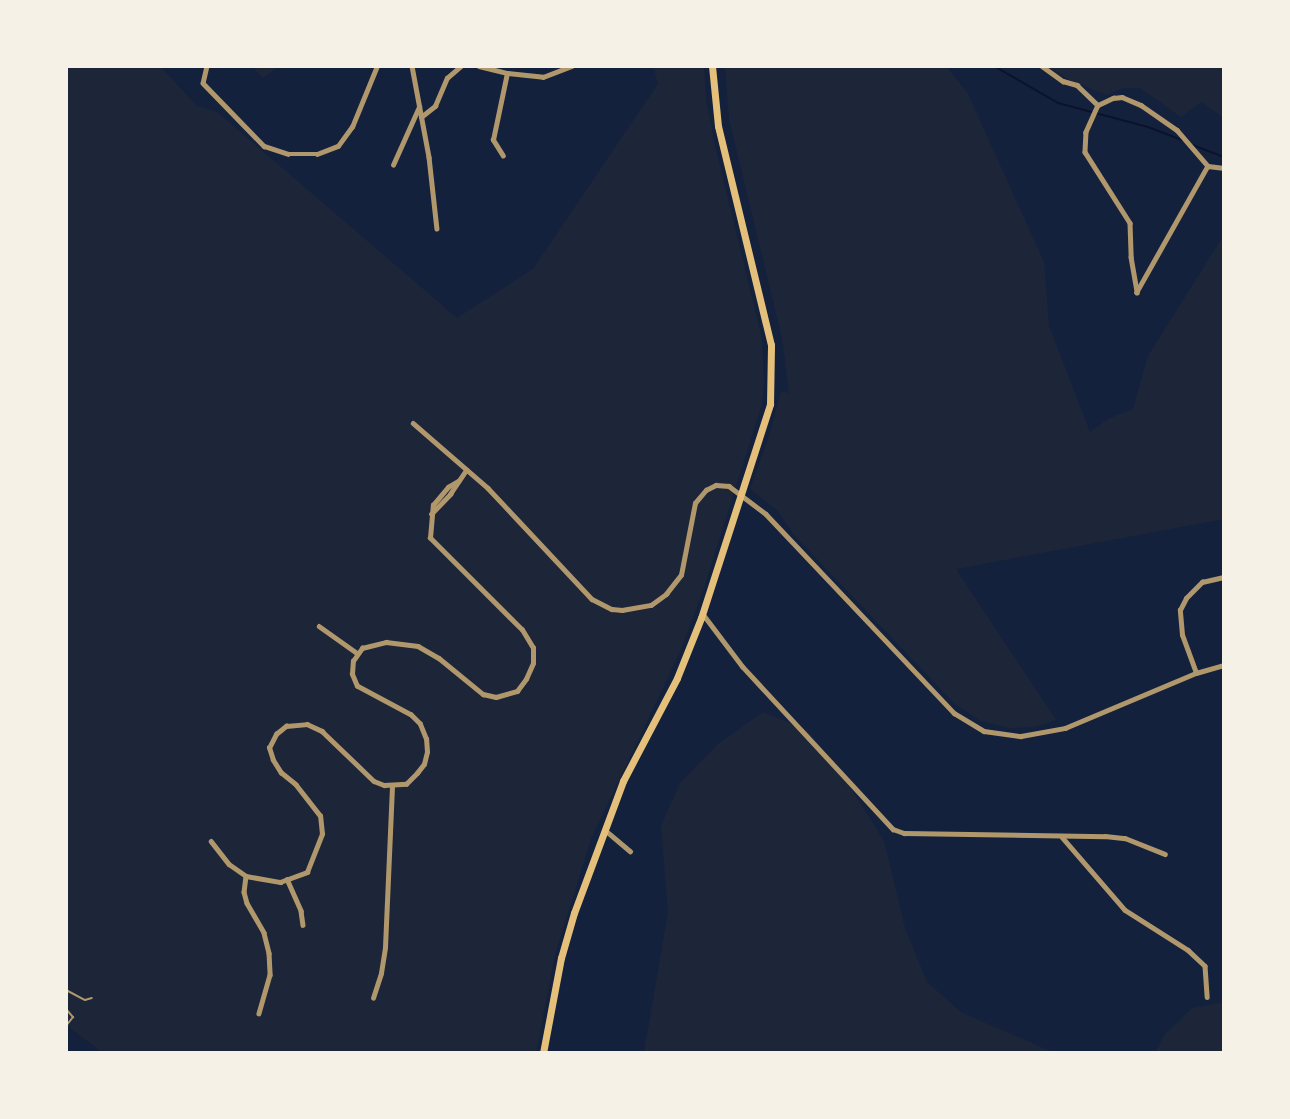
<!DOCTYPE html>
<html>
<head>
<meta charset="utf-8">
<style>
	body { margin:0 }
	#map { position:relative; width:1290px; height:1119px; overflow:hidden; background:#14213d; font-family:"PT Sans",sans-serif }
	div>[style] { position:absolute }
	.green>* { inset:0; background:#1d2539 }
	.stream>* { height:2px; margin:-1px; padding:0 1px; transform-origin:1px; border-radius:1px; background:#0b132b }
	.service>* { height:2px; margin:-1px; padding:0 1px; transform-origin:1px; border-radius:1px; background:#b1986c }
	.minor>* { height:4.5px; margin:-2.25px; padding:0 2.25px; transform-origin:2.25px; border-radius:2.25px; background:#b1986c }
	.secondary>* { height:7px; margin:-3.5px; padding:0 3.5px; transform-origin:3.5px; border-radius:3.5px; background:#e5c07b }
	span { translate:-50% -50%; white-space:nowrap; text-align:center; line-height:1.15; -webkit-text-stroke:4.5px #f6f1e7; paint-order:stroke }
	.frame { position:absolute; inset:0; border:68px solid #f6f1e7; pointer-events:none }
</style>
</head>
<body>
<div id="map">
	<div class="green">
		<i style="clip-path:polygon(66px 66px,160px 66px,197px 106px,217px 112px,457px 318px,533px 269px,658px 84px,653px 66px,704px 66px,706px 99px,714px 141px,762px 339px,764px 384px,762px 404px,704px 588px,680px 652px,591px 839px,555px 955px,536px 1053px,103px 1053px,66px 1025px)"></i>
		<i style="clip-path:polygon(252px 66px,279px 66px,263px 78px)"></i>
		<i style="clip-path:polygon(725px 66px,946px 66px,967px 92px,1044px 262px,1049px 326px,1090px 432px,1108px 419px,1133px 409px,1148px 356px,1224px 235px,1224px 519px,956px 569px,1056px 720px,1034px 727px,1009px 728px,981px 721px,955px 704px,794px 535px,778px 511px,750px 489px,769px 436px,781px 391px,789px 393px,782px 338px,729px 119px)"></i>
		<i style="clip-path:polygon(1048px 66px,1224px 66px,1224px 118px,1201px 102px,1181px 117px,1140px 88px,1123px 88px,1107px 95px,1069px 80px)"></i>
		<i style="clip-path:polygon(763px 712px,807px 730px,840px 771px,884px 841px,905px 928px,927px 982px,962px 1013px,1055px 1053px,644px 1053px,668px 912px,661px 825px,681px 782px,718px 744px)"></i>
		<i style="clip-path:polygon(1224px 1002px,1224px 1053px,1155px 1053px,1165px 1034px,1192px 1008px)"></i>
	</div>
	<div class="stream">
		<i style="left:994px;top:66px;width:74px;rotate:30deg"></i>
		<i style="left:1058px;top:103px;width:93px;rotate:14.9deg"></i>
		<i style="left:1148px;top:127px;width:40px;rotate:21deg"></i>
		<i style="left:1190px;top:144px;width:36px;rotate:21deg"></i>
	</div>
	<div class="service">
		<i style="left:66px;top:990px;width:21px;rotate:28deg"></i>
		<i style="left:85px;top:1000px;width:7px;rotate:-16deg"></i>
		<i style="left:66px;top:1009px;width:11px;rotate:49deg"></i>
		<i style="left:73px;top:1017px;width:11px;rotate:128deg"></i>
	</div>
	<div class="minor">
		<i style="left:207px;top:66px;width:17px;rotate:103deg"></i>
		<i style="left:203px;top:83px;width:88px;rotate:45.9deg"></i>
		<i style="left:264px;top:146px;width:25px;rotate:18deg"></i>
		<i style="left:288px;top:154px;width:29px"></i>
		<i style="left:317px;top:154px;width:22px;rotate:-21deg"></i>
		<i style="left:338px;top:146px;width:24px;rotate:-54deg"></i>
		<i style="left:352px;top:127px;width:66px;rotate:-67.7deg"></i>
		<i style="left:412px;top:66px;width:93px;rotate:79.4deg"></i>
		<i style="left:429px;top:157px;width:72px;rotate:83.7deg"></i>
		<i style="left:479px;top:66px;width:29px;rotate:14deg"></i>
		<i style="left:507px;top:73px;width:36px;rotate:6deg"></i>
		<i style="left:543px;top:77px;width:31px;rotate:-21deg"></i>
		<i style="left:1042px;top:66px;width:26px;rotate:36deg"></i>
		<i style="left:1063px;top:81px;width:15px;rotate:16deg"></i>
		<i style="left:1077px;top:85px;width:29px;rotate:44deg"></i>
		<i style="left:1098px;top:105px;width:17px;rotate:-25deg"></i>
		<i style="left:1113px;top:98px;width:9px;rotate:-6deg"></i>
		<i style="left:1122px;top:97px;width:21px;rotate:23deg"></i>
		<i style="left:1141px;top:105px;width:44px;rotate:34.8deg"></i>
		<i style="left:1177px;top:130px;width:48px;rotate:49.3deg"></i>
		<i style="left:1208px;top:166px;width:145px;rotate:119.4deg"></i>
		<i style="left:1098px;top:105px;width:30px;rotate:114deg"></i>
		<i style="left:1086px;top:132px;width:20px;rotate:93deg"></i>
		<i style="left:1085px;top:152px;width:84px;rotate:57.6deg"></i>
		<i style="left:1130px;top:223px;width:34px;rotate:88deg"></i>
		<i style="left:1131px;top:257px;width:36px;rotate:80deg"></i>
		<i style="left:421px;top:117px;width:18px;rotate:-38deg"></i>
		<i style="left:435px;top:106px;width:30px;rotate:-67deg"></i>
		<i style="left:447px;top:78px;width:18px;rotate:-41deg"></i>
		<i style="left:503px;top:156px;width:19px;rotate:-122deg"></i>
		<i style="left:493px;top:140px;width:68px;rotate:-78.2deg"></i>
		<i style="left:393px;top:165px;width:64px;rotate:-65.9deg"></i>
		<i style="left:1208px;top:166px;width:16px;rotate:7deg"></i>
		<i style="left:413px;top:423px;width:99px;rotate:40.9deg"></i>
		<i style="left:488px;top:488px;width:152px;rotate:46.9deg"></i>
		<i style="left:592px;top:599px;width:22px;rotate:27deg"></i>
		<i style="left:612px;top:609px;width:10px;rotate:6deg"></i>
		<i style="left:622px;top:610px;width:29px;rotate:-10deg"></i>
		<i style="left:651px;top:605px;width:19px;rotate:-36deg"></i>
		<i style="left:666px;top:594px;width:24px;rotate:-52deg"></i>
		<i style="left:681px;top:575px;width:73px;rotate:-79deg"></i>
		<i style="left:695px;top:503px;width:17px;rotate:-50deg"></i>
		<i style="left:706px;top:490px;width:11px;rotate:-27deg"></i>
		<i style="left:716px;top:485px;width:13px;rotate:4deg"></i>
		<i style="left:729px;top:486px;width:46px;rotate:37.1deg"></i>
		<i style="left:766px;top:514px;width:274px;rotate:46.6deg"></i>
		<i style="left:954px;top:713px;width:35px;rotate:31deg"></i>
		<i style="left:984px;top:731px;width:37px;rotate:8deg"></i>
		<i style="left:1021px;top:736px;width:45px;rotate:-10.3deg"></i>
		<i style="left:1065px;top:728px;width:142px;rotate:-22.8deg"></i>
		<i style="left:1196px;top:673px;width:29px;rotate:-16deg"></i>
		<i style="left:431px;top:514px;width:28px;rotate:-46deg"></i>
		<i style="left:450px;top:494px;width:29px;rotate:-56deg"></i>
		<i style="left:703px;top:614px;width:66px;rotate:53deg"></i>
		<i style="left:743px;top:667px;width:221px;rotate:47.2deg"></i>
		<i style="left:893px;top:829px;width:12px;rotate:20deg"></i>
		<i style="left:904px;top:833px;width:201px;rotate:0.9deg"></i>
		<i style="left:1105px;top:836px;width:20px;rotate:6deg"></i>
		<i style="left:1125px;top:838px;width:43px;rotate:21.8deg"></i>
		<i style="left:319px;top:626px;width:47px;rotate:35.4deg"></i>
		<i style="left:1196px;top:673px;width:40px;rotate:-110.2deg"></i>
		<i style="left:1182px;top:635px;width:25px;rotate:-95deg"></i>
		<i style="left:1180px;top:610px;width:13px;rotate:-63deg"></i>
		<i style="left:1186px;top:598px;width:23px;rotate:-45deg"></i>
		<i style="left:1202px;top:582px;width:23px;rotate:-13deg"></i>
		<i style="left:605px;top:830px;width:33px;rotate:40deg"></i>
		<i style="left:1062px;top:837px;width:96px;rotate:49.2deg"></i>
		<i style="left:1125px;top:910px;width:75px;rotate:32.4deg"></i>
		<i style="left:1188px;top:950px;width:23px;rotate:43deg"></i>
		<i style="left:1205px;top:966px;width:31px;rotate:86deg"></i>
		<i style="left:211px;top:841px;width:29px;rotate:52deg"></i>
		<i style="left:229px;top:864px;width:21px;rotate:35deg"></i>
		<i style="left:246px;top:876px;width:35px;rotate:10deg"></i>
		<i style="left:280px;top:882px;width:29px;rotate:-20deg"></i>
		<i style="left:307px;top:872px;width:41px;rotate:-68.5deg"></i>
		<i style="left:322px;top:834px;width:18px;rotate:-96deg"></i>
		<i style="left:320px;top:816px;width:39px;rotate:-128deg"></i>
		<i style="left:296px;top:785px;width:19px;rotate:-141deg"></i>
		<i style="left:281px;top:773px;width:15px;rotate:-122deg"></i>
		<i style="left:273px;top:760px;width:13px;rotate:-108deg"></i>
		<i style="left:269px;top:748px;width:16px;rotate:-63deg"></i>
		<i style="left:276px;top:734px;width:13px;rotate:-39deg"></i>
		<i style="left:286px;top:726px;width:21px;rotate:-5deg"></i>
		<i style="left:307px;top:724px;width:17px;rotate:25deg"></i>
		<i style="left:322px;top:731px;width:72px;rotate:43.9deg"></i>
		<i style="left:374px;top:781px;width:11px;rotate:22deg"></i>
		<i style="left:384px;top:785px;width:22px;rotate:-3deg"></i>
		<i style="left:406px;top:784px;width:16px;rotate:-45deg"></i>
		<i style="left:417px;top:773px;width:11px;rotate:-52deg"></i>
		<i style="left:424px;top:764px;width:12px;rotate:-76deg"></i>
		<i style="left:427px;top:752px;width:13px;rotate:-94deg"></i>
		<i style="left:426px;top:739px;width:16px;rotate:-112deg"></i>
		<i style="left:420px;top:724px;width:13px;rotate:-135deg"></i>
		<i style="left:411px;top:715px;width:61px;rotate:-151.8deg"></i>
		<i style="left:357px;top:686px;width:13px;rotate:-113deg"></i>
		<i style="left:352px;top:674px;width:13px;rotate:-86deg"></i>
		<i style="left:353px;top:661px;width:16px;rotate:-55deg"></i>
		<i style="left:362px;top:648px;width:25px;rotate:-14deg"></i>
		<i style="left:386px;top:642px;width:32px;rotate:7deg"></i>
		<i style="left:418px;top:646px;width:24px;rotate:30deg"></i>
		<i style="left:439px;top:658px;width:57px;rotate:39.3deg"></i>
		<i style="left:483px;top:694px;width:13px;rotate:13deg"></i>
		<i style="left:496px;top:697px;width:22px;rotate:-16deg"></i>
		<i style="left:517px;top:691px;width:15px;rotate:-53deg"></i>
		<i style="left:526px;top:679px;width:17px;rotate:-66deg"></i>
		<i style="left:533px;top:663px;width:15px;rotate:-90deg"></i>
		<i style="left:533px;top:648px;width:21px;rotate:-121deg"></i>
		<i style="left:522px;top:630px;width:130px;rotate:-135deg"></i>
		<i style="left:430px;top:538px;width:33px;rotate:-85deg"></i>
		<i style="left:433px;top:505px;width:23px;rotate:-50deg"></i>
		<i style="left:448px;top:487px;width:12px;rotate:-31deg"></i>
		<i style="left:246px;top:876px;width:16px;rotate:97deg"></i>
		<i style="left:244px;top:892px;width:11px;rotate:75deg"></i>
		<i style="left:247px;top:903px;width:34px;rotate:60deg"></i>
		<i style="left:264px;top:933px;width:21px;rotate:76deg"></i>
		<i style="left:269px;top:953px;width:22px;rotate:87deg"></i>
		<i style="left:270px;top:975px;width:40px;rotate:106deg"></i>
		<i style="left:287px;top:879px;width:35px;rotate:66deg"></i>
		<i style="left:301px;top:911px;width:14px;rotate:82deg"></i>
		<i style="left:373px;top:998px;width:26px;rotate:-72deg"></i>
		<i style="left:381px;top:973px;width:26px;rotate:-81deg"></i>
		<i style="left:385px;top:947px;width:160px;rotate:-87.5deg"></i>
	</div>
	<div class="secondary">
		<i style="left:543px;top:1053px;width:97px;rotate:-79.3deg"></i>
		<i style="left:561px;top:958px;width:47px;rotate:-73.9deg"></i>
		<i style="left:574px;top:913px;width:141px;rotate:-69.6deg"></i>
		<i style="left:623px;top:781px;width:116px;rotate:-62.3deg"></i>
		<i style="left:677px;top:678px;width:65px;rotate:-68.2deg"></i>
		<i style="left:701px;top:618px;width:225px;rotate:-72.1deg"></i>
		<i style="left:770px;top:404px;width:59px;rotate:-89deg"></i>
		<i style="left:771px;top:345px;width:225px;rotate:-103.6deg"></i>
		<i style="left:718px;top:126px;width:60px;rotate:-95.7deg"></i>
	</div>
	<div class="frame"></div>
</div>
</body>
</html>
